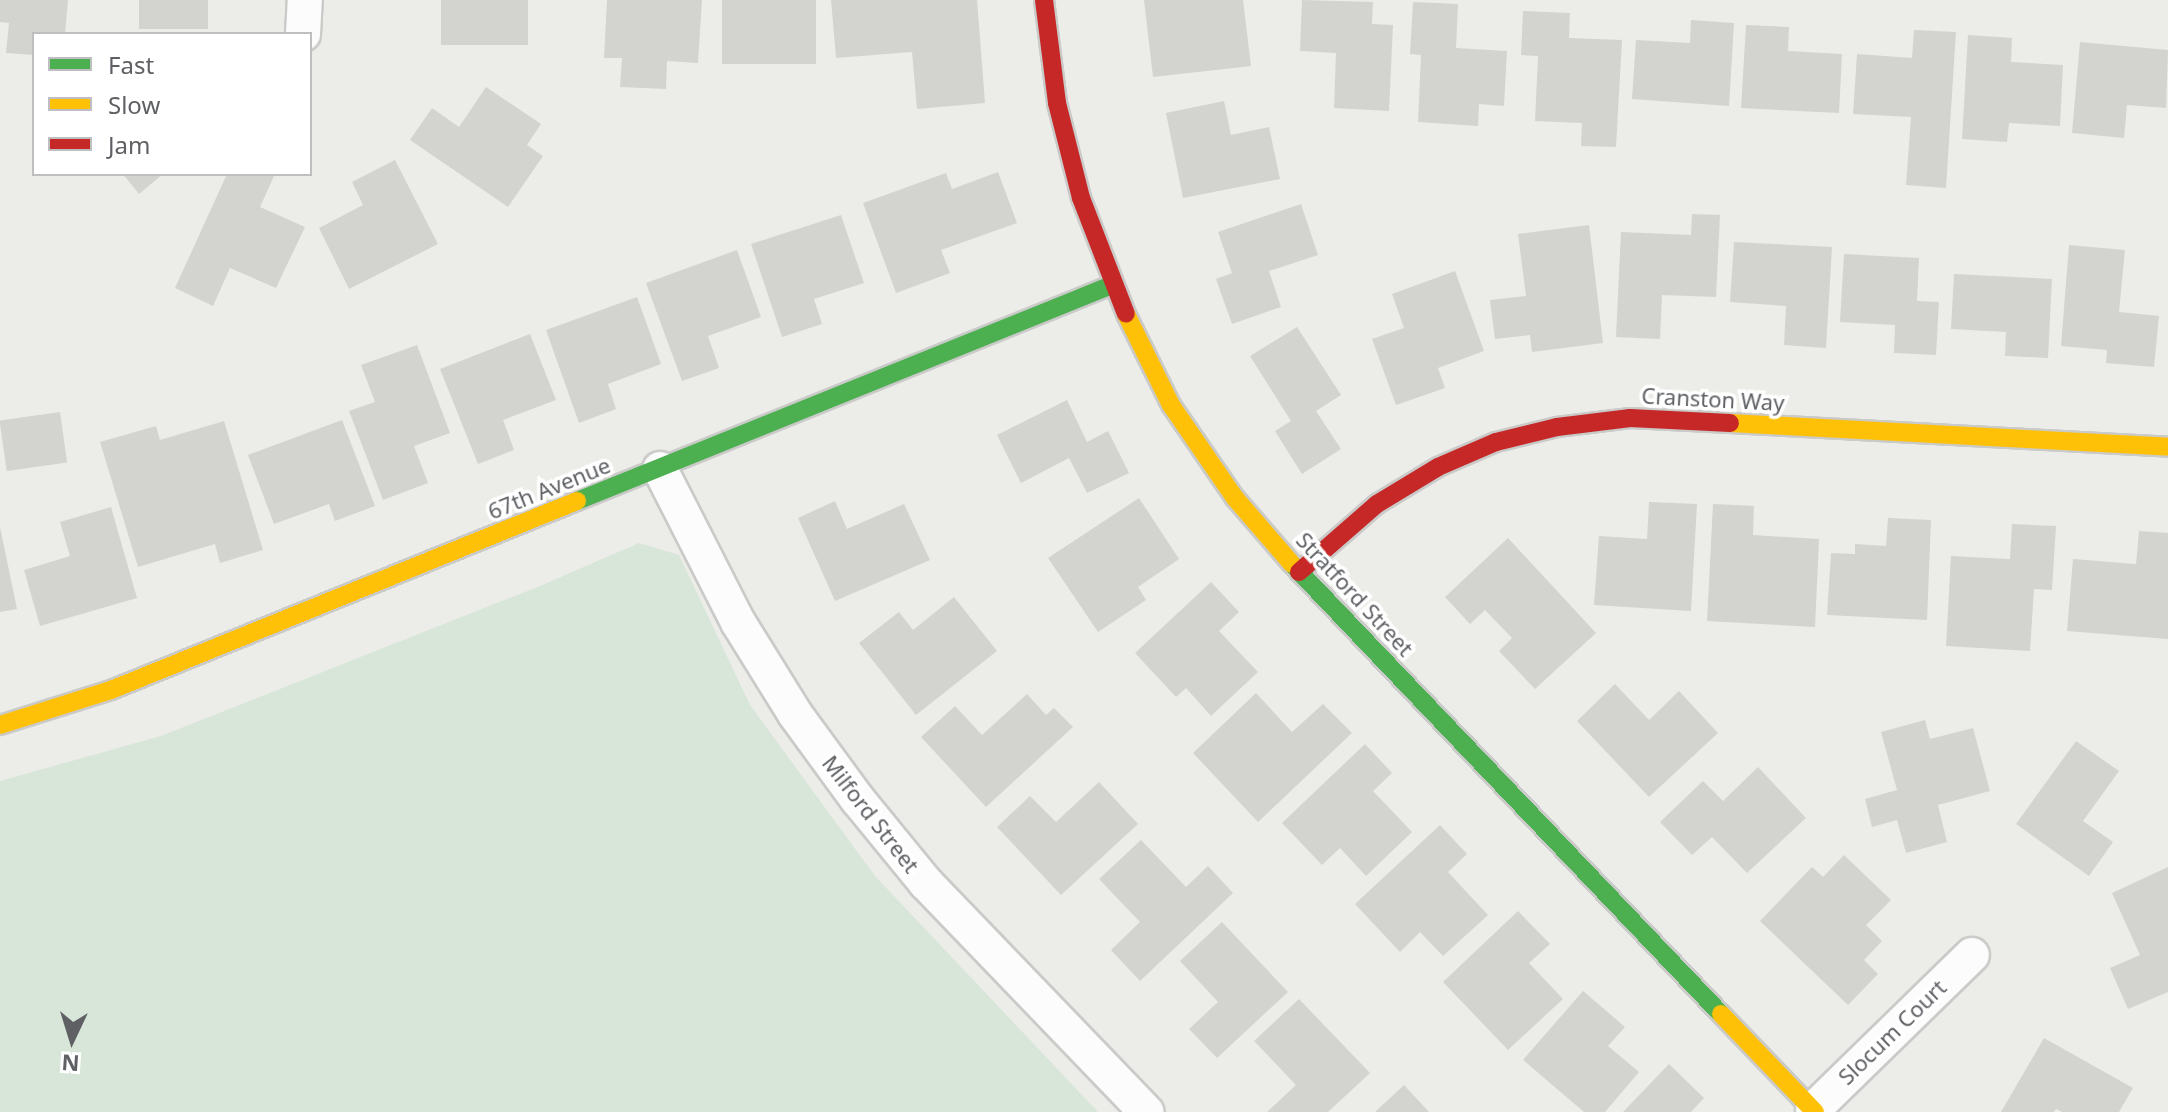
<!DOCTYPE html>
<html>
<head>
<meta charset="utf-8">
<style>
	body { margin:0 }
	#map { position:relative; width:2168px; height:1112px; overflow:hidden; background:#ecece8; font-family:"Noto Sans",sans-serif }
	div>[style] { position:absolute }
	.green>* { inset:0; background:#d7e6d8 }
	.building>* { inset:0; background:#d3d3d0; transform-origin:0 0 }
	.roads { filter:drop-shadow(2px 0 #cacac9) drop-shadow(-2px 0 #cacac9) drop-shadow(0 2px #cacac9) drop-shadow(0 -2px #cacac9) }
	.street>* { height:34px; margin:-17px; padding:0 17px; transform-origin:17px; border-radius:17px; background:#fcfcfc }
	.fast>* { height:18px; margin:-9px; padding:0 9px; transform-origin:9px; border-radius:9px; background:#4caf50 }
	.slow>* { height:18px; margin:-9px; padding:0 9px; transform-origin:9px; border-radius:9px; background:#ffc107 }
	.jam>* { height:18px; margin:-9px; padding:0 9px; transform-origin:9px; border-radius:9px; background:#c62828 }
	span { translate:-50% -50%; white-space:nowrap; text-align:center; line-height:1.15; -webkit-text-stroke:7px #fff; paint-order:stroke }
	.street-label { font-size:22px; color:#5e6064 }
	.legend { position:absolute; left:32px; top:32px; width:280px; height:144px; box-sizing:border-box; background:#fff; border:2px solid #bfbfc1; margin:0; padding:10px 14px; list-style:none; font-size:24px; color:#5e6064 }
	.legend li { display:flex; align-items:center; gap:16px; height:40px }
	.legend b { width:40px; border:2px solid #bfbfc1 }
	.north { position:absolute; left:32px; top:1000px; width:80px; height:80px; -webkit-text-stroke:6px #fff; paint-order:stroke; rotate:184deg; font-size:22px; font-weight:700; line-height:32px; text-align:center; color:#5e6064 }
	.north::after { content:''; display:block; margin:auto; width:28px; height:36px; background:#5e6064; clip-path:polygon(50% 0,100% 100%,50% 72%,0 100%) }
</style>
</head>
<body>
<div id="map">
	<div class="green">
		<i style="clip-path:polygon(639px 543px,679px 555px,750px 705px,875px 876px,1098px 1112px,0 1112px,0 781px,161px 736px,540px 586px)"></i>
	</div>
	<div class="building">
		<i style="clip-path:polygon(0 0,68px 0,65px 34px,34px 34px,34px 55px,6px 53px,9px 23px,0 22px)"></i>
		<i style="left:139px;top:0;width:69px;height:29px"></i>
		<i style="left:441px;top:0;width:87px;height:45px"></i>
		<i style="clip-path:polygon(607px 0,702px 0,698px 63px,667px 61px,666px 89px,620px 87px,622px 58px,604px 58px)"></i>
		<i style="left:722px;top:0;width:94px;height:64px"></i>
		<i style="clip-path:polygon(831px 0,977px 0,985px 103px,917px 109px,912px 52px,836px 58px)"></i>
		<i style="clip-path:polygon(1144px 0,1243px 0,1251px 66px,1153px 77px)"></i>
		<i style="clip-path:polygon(1302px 0,1373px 2px,1372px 24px,1393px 25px,1389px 111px,1334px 108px,1336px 53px,1300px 51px)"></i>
		<i style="clip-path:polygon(1413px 2px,1458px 4px,1456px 48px,1507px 51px,1504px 106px,1479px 104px,1478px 126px,1418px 122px,1421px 55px,1410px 54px)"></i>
		<i style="clip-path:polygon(1523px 11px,1570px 13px,1569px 38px,1622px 40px,1616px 147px,1581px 146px,1582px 123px,1535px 121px,1538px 56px,1521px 55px)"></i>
		<i style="clip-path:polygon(1691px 20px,1734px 23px,1729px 106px,1632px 99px,1636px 40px,1690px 43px)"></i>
		<i style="clip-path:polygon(1746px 25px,1789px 27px,1788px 51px,1842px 54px,1839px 113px,1741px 108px)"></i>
		<i style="clip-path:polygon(1914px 30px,1956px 32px,1946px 188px,1906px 185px,1911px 117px,1853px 114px,1857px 54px,1912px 58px)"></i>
		<i style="clip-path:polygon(1968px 35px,2012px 38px,2011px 62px,2063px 65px,2060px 126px,2009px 123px,2007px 142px,1962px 139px)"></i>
		<i style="clip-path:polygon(2080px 42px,2168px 50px,2166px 108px,2127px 105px,2124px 138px,2072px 133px)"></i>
		<i style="clip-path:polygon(486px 87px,541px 124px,527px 145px,543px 156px,508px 207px,410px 140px,432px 108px,459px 127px)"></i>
		<i style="clip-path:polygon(1224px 101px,1231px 135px,1269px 127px,1280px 179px,1183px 198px,1166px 113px)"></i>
		<i style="clip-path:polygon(395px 160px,438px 244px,349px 289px,319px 228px,363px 205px,352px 182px)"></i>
		<i style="clip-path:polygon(998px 172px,1017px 223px,941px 250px,950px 273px,896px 293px,863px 203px,946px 173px,952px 189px)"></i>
		<i style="clip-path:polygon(123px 174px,163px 174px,139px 194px)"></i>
		<i style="clip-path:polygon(227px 174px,274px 176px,260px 207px,305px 227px,276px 288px,230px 268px,213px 306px,175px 288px)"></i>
		<i style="clip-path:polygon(1301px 204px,1318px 255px,1269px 271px,1281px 307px,1232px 324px,1216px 279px,1232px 273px,1218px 232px)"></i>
		<i style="clip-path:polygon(1692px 214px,1720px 215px,1716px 297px,1662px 295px,1660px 339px,1616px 337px,1621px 232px,1691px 235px)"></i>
		<i style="clip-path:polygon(841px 215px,864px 283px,814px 299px,822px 324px,782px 337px,751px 244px)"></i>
		<i style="clip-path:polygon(1589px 225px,1603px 343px,1532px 352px,1530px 335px,1495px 339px,1490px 300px,1526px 296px,1518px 234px)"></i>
		<i style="clip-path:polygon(1734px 242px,1832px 247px,1826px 348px,1784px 345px,1786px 306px,1730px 302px)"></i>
		<i style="clip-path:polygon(2069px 245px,2125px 250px,2119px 312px,2159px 316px,2154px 367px,2106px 363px,2107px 350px,2061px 346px)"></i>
		<i style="clip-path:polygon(737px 250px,761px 317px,708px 336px,719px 368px,682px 381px,646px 283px)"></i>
		<i style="clip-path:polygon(1844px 254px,1919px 258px,1917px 301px,1939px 302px,1936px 355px,1894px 353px,1895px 325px,1840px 322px)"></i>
		<i style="clip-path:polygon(1455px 271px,1484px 351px,1438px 368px,1445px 388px,1396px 405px,1372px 339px,1404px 328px,1392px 294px)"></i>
		<i style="clip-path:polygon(1954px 274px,2052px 279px,2048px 358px,2005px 356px,2006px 332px,1951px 329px)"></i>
		<i style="clip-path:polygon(637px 297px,661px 364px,608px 384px,616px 409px,579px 423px,546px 330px)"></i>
		<i style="clip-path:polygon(1297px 327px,1341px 395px,1316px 411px,1341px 449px,1302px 474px,1275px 431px,1291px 421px,1250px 356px)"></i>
		<i style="clip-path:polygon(530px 334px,556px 400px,503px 420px,514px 450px,478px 464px,440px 369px)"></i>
		<i style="clip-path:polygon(417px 345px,450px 433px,414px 446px,428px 483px,383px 500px,349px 411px,375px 402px,361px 365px)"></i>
		<i style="clip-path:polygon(1067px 400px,1087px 442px,1108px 431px,1129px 473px,1087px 493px,1069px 458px,1021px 483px,997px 435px)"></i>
		<i style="left:60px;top:412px;width:51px;height:61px;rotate:82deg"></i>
		<i style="clip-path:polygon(342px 420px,375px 506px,335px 521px,329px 504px,274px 524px,248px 455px)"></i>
		<i style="clip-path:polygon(224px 421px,263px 550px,220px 563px,215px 544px,138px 567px,100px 442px,156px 426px,160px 440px)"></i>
		<i style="clip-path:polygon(1139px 498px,1179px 559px,1138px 587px,1146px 600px,1098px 632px,1048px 558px)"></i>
		<i style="clip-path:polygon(835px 501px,847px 529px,904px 504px,930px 560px,835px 601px,798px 518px)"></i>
		<i style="clip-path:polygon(1649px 502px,1697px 504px,1691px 611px,1594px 605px,1599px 536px,1647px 539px)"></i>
		<i style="clip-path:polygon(1713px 504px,1754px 506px,1753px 535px,1819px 539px,1815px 627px,1707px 621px)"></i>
		<i style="clip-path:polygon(111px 507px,137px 598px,40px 626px,24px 570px,70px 556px,60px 522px)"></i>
		<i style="clip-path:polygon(1888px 518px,1931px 520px,1927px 620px,1827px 615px,1831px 553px,1855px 554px,1855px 544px,1886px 546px)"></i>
		<i style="clip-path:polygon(2012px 524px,2056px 526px,2052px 590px,2034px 589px,2030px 651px,1946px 646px,1951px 556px,2010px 559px)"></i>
		<i style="clip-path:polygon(0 527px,17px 609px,0 612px)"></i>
		<i style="clip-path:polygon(2139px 531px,2168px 533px,2168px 639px,2067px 631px,2073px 559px,2136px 564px)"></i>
		<i style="clip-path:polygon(1508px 538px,1596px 633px,1535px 689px,1499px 651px,1512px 638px,1485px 610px,1470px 624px,1445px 597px)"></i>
		<i style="clip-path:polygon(1211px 582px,1239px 612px,1219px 631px,1258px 672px,1211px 716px,1186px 688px,1176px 697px,1135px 653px)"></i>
		<i style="clip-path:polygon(954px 597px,997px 651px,916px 715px,859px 643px,899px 612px,913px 630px)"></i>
		<i style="clip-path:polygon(1615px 684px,1649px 720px,1679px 691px,1718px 733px,1649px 797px,1577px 721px)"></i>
		<i style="clip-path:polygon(1256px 693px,1292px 732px,1323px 704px,1352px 733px,1258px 822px,1193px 753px)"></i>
		<i style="clip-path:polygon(1027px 694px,1046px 715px,1054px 708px,1073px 727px,986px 807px,921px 737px,955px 706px,982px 735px)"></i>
		<i style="clip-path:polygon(1925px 720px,1930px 739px,1973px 728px,1990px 791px,1938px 805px,1947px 842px,1906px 853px,1897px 820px,1872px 827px,1865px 799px,1897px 790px,1881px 732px)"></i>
		<i style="clip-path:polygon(2076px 741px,2119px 771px,2083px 821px,2113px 842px,2089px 876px,2016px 824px)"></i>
		<i style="clip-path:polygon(1365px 744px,1392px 773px,1373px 791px,1412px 832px,1366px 876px,1340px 848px,1322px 865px,1282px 823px)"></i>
		<i style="clip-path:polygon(1758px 767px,1806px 818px,1747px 873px,1712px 837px,1692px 855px,1660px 822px,1703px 781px,1723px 801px)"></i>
		<i style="clip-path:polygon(1099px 782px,1138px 824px,1061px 895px,997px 827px,1030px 796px,1056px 822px)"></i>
		<i style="clip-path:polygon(1440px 825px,1467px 854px,1448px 872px,1488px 915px,1443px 956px,1420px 932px,1400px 952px,1355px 904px)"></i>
		<i style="clip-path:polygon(1141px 840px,1186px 887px,1208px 866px,1233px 893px,1140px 981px,1111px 950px,1140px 922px,1099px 879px)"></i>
		<i style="clip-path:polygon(1844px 855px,1891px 900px,1866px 925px,1882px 941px,1864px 960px,1878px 974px,1848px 1005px,1760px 921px,1812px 867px,1823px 877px)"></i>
		<i style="clip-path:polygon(2168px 867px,2168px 992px,2128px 1009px,2110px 968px,2140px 955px,2112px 893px)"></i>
		<i style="clip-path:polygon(1518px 911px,1550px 944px,1529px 963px,1563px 999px,1508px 1050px,1443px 982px)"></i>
		<i style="clip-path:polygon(1222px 922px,1288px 992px,1217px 1058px,1189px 1029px,1218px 1002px,1180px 961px)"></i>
		<i style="clip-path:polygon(1583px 991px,1625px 1027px,1608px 1046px,1639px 1072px,1605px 1112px,1584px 1112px,1523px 1060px)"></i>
		<i style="clip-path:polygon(1299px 999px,1370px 1073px,1328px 1112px,1267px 1112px,1296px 1085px,1254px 1041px)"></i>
		<i style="clip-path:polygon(2044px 1038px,2133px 1088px,2119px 1112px,2062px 1112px,2056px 1109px,2054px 1112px,2001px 1112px)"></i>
		<i style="clip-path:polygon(1669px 1064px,1704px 1098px,1691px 1112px,1623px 1112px)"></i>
		<i style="clip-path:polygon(1404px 1085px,1429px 1112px,1375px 1112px)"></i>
	</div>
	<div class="roads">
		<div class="street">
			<i style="left:303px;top:34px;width:34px;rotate:-87deg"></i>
			<i style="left:660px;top:469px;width:172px;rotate:63deg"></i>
			<i style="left:738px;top:622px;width:108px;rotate:58.2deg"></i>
			<i style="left:795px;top:714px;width:107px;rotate:53.8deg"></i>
			<i style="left:858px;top:800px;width:107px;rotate:50.7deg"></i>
			<i style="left:926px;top:883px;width:318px;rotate:46.1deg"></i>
			<i style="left:1813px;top:1110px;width:222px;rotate:-44.3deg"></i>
		</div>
		<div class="fast">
			<i style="left:577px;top:501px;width:577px;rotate:-21.99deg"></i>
			<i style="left:1292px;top:564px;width:622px;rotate:46.37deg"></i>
		</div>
		<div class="slow">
			<i style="left:1126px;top:314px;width:102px;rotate:63.7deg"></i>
			<i style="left:1171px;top:405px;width:113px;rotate:55.5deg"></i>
			<i style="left:1235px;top:498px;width:87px;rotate:49.2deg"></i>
			<i style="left:1730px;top:423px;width:439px;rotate:3.1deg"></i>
			<i style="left:0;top:725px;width:116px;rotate:-17.5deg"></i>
			<i style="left:111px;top:690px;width:503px;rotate:-22.08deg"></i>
			<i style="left:1721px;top:1014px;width:136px;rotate:46.2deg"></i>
		</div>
		<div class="jam">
			<i style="left:1044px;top:0;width:104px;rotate:82.8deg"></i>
			<i style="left:1057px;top:103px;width:98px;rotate:75.8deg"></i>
			<i style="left:1081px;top:198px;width:124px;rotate:68.8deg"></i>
			<i style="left:1299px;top:572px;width:103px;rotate:-41.1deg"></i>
			<i style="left:1377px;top:504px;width:71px;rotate:-31.2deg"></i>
			<i style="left:1438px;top:467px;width:63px;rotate:-23.3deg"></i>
			<i style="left:1496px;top:442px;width:63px;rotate:-13.8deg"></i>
			<i style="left:1557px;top:427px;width:74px;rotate:-7deg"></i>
			<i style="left:1630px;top:418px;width:100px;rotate:2.9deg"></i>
		</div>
	</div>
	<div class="street-label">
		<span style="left:1713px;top:399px;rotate:3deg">Cranston Way</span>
		<span style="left:549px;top:488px;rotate:-22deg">67th Avenue</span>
		<span style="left:1355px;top:594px;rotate:47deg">Stratford Street</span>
		<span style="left:871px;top:814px;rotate:52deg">Milford Street</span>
		<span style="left:1892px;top:1032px;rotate:-44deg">Slocum Court</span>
	</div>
	<ul class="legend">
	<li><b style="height:10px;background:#4caf50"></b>Fast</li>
	<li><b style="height:10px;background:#ffc107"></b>Slow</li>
	<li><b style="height:10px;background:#c62828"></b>Jam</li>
	</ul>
	<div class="north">N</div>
</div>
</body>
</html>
